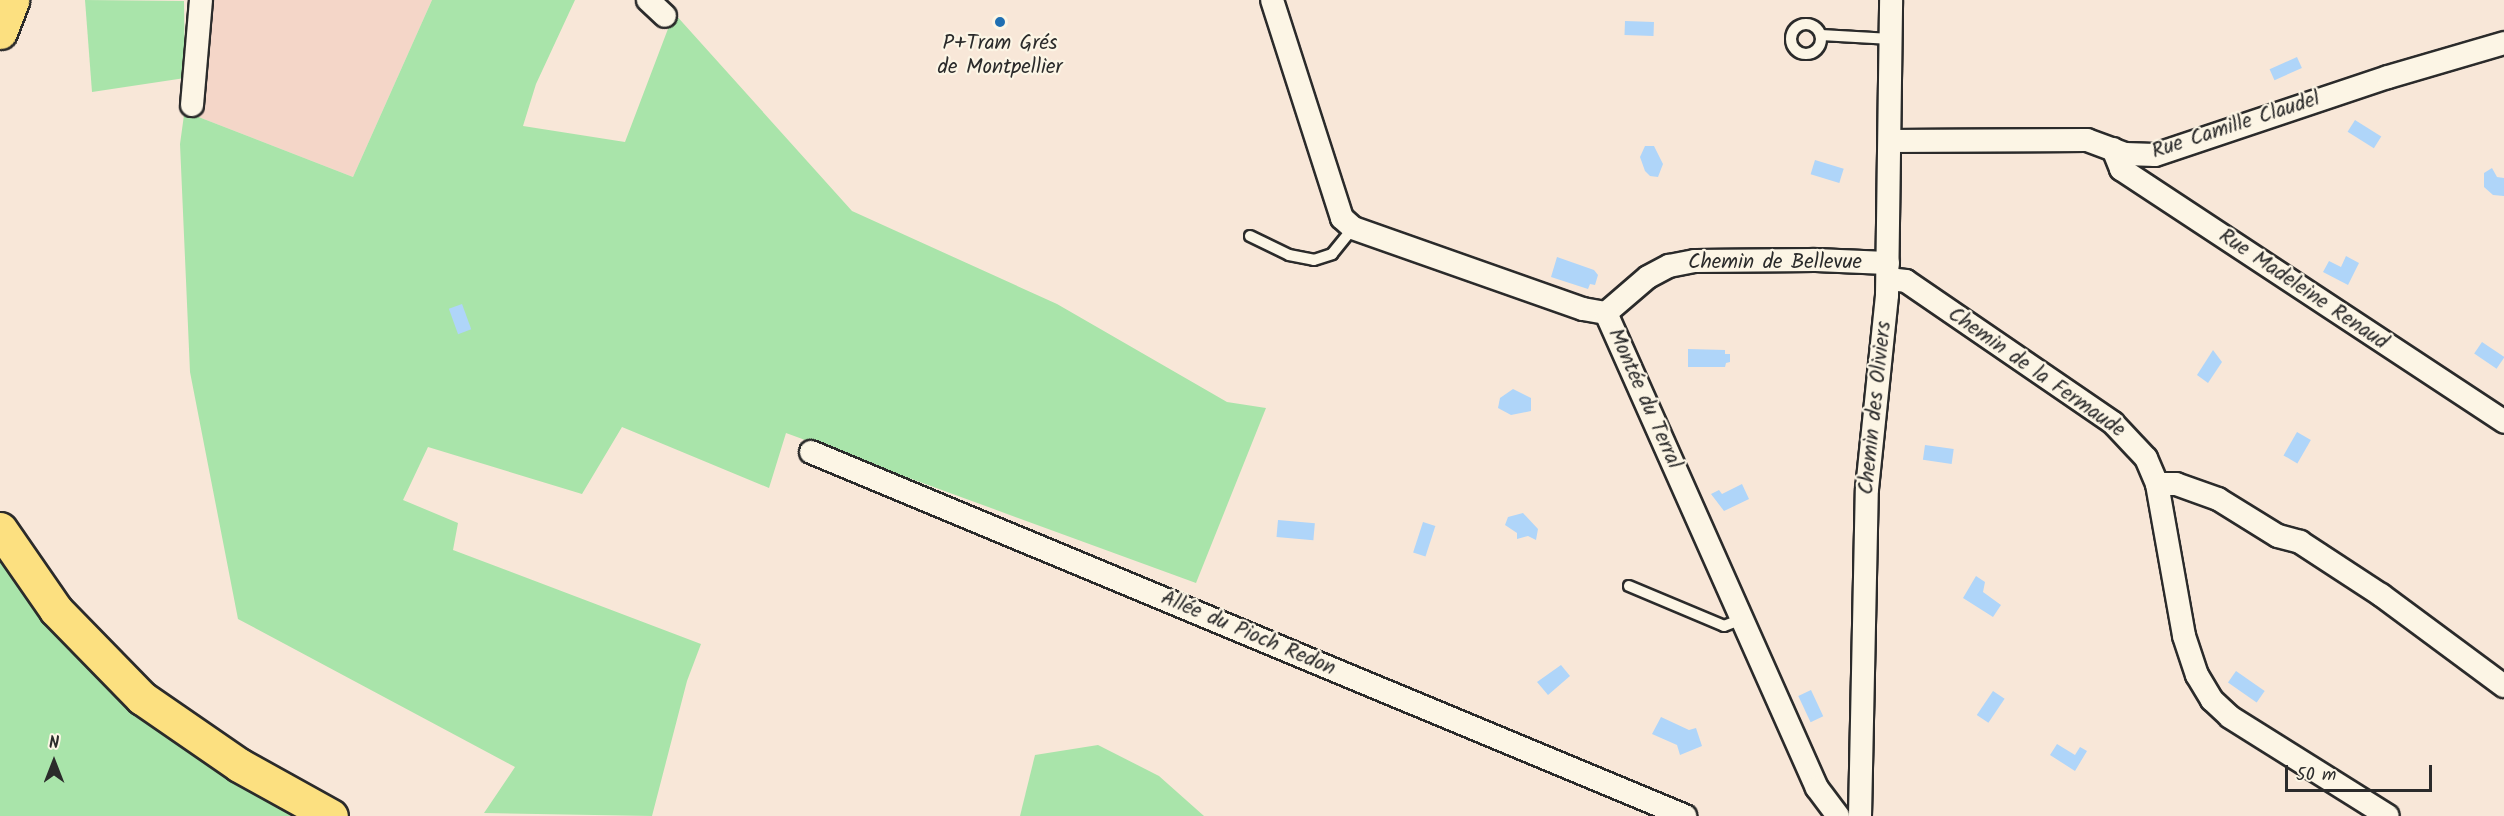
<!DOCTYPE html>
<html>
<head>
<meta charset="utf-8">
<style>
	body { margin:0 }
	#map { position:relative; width:2504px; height:816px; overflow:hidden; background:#f8e7d8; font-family:Kalam,sans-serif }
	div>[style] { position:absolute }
	.built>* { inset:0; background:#f4d6c8 }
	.green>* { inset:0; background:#a9e4aa }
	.water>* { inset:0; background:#afd5f9; transform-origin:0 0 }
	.roads { filter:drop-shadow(2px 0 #2b2b2b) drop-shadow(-2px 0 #2b2b2b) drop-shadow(0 2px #2b2b2b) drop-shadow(0 -2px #2b2b2b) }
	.lane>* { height:10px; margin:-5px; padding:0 5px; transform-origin:5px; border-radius:5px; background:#fcf5e5 }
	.lane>.ring { margin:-5px; padding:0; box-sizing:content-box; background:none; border:10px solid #fcf5e5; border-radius:50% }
	.street>* { height:22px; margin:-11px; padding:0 11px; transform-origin:11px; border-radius:11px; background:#fcf5e5 }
	.primary>* { height:33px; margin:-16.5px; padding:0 16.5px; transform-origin:16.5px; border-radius:16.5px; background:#fce080 }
	.dots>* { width:16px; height:16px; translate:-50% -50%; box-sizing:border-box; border:3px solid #fcf5e5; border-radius:50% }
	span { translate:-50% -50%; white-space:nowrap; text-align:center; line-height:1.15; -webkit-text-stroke:4.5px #fcf5e5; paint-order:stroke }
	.poi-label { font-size:21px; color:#2b2b2b }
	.street-label { font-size:21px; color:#2b2b2b }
	.north { position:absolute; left:24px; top:732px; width:60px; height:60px; -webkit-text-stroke:4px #fcf5e5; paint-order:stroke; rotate:0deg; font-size:16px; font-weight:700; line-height:24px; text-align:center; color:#2b2b2b }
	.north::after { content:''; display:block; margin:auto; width:21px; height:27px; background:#2b2b2b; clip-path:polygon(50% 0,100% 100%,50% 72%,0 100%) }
	.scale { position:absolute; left:2285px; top:765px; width:147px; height:27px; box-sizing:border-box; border:3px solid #2b2b2b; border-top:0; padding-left:8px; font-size:18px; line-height:21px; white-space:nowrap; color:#2b2b2b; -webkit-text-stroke:4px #fcf5e5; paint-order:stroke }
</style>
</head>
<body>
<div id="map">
	<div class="built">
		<i style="clip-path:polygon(207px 0,432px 0,353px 177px,196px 116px)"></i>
	</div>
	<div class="green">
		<i style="clip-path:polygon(85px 0,184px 1px,185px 78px,92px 92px)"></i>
		<i style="clip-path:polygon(432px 0,575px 0,536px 84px,523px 126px,625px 142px,674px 13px,852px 211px,1057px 304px,1227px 402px,1266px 408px,1196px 583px,786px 433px,769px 488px,622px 427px,582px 494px,428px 447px,403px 500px,458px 523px,453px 550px,701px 644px,687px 681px,652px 816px,484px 813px,515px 767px,238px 619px,190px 372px,180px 144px,184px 115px,196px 116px,353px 177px)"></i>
		<i style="clip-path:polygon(0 528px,142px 698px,336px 816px,0 816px)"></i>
		<i style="clip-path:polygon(1098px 745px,1159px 776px,1204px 816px,1020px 816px,1035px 755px)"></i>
	</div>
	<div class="water">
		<i style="left:1625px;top:21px;width:29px;height:14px;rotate:2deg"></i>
		<i style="left:2297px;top:57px;width:12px;height:30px;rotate:66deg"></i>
		<i style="left:2355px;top:120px;width:31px;height:14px;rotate:32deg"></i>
		<i style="clip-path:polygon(1645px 146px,1654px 146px,1663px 164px,1658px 177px,1650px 176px,1645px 171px,1640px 157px)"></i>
		<i style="left:1815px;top:160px;width:30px;height:15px;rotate:17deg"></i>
		<i style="clip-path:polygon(2492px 168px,2497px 177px,2504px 178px,2504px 196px,2493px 195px,2484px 187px,2484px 173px)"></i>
		<i style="clip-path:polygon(2346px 256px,2359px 263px,2348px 285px,2323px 272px,2329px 261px,2341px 267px)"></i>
		<i style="clip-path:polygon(1557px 257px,1594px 270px,1598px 275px,1595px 285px,1590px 284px,1588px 289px,1551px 277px)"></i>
		<i style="left:462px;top:304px;width:27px;height:14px;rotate:70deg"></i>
		<i style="left:2482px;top:342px;width:27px;height:14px;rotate:34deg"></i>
		<i style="clip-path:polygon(1688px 349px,1725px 350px,1725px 354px,1730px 354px,1730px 362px,1726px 363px,1725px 367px,1688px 367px)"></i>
		<i style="clip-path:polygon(2213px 350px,2222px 362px,2208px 383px,2197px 375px)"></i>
		<i style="clip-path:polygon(1513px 389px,1531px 398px,1531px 411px,1511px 415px,1498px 408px,1500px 398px)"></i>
		<i style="left:2297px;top:432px;width:16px;height:27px;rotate:30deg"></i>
		<i style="left:1925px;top:445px;width:29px;height:15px;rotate:8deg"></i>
		<i style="clip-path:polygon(1742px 484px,1749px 499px,1724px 511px,1711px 494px,1719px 490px,1722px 494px)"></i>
		<i style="clip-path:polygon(1523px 513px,1538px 529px,1536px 540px,1528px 536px,1517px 539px,1517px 533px,1505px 525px,1508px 517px)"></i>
		<i style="left:1278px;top:520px;width:37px;height:17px;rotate:5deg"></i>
		<i style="left:1423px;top:522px;width:13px;height:32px;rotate:18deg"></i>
		<i style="clip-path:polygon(1976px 576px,1985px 582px,1983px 592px,2001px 605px,1993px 617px,1963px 598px)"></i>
		<i style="clip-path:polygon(1561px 665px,1570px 676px,1548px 695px,1537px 682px)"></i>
		<i style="left:2236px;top:671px;width:35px;height:14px;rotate:35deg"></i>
		<i style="left:1811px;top:690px;width:29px;height:14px;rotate:65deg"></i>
		<i style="left:1993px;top:691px;width:14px;height:29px;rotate:34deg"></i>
		<i style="clip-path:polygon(1661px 717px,1689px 730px,1696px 728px,1702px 746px,1680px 755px,1677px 745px,1652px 734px)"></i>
		<i style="clip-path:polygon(2057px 744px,2075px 755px,2080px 747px,2087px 751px,2075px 771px,2050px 755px)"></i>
	</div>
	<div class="roads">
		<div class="lane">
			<i class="ring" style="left:1791px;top:24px;width:20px;height:20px"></i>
			<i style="left:1821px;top:35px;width:70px;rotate:3.3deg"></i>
			<i style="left:1250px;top:236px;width:43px;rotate:26deg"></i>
			<i style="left:1289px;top:255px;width:25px;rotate:11deg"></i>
			<i style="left:1314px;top:260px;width:19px;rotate:-18deg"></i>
			<i style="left:1332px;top:254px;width:33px;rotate:-51deg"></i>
			<i style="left:1629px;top:586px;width:103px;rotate:22.8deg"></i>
			<i style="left:1724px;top:626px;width:19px;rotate:-21deg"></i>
		</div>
		<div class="street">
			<i style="left:648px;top:0;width:23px;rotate:43deg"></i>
			<i style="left:1272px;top:0;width:229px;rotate:72.2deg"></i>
			<i style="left:1342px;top:218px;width:15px;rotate:42deg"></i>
			<i style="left:1353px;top:228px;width:244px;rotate:19.4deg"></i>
			<i style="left:1583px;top:309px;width:23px;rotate:10deg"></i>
			<i style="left:192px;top:105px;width:105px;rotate:-85.1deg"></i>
			<i style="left:1890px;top:141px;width:197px;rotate:-0.3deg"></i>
			<i style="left:2087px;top:140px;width:40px;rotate:20.2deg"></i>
			<i style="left:2125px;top:154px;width:30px;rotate:2deg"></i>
			<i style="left:2155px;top:155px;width:246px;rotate:-18.5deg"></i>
			<i style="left:2388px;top:77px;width:121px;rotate:-16.3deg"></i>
			<i style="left:2113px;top:149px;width:22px;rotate:68deg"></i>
			<i style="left:2121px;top:169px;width:459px;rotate:33.4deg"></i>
			<i style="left:1888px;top:279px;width:18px;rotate:6deg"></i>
			<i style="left:1906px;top:281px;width:251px;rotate:34.4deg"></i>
			<i style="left:2113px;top:423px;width:48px;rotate:46.7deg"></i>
			<i style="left:2146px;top:458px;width:28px;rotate:67deg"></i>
			<i style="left:2157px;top:484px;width:19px"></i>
			<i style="left:2176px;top:484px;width:45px;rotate:19.7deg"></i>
			<i style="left:2218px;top:499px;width:70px;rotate:31.7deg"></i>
			<i style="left:2278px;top:536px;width:23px;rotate:15deg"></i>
			<i style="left:2300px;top:542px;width:97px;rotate:33.2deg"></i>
			<i style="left:2381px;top:595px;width:153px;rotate:36.5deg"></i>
			<i style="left:1606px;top:313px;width:520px;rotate:66.05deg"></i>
			<i style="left:1817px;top:788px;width:35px;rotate:53deg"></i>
			<i style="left:1606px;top:313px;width:55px;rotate:-40.6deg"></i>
			<i style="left:1648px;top:277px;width:24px;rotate:-28deg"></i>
			<i style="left:1669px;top:266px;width:26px;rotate:-11deg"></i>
			<i style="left:1695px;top:261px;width:120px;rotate:-0.5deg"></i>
			<i style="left:1815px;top:260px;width:73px;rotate:2.4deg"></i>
			<i style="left:811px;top:452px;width:947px;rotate:22.61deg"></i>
			<i style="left:2157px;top:484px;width:154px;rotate:79.9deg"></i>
			<i style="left:2184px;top:636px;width:41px;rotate:71.6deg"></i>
			<i style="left:2197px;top:675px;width:29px;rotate:59deg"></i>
			<i style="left:2212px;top:700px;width:25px;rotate:43deg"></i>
			<i style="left:2230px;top:717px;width:186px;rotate:32.1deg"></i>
			<i style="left:1860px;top:816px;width:327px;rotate:-88.8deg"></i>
			<i style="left:1867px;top:489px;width:195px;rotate:-84.1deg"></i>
			<i style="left:1887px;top:295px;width:295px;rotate:-89.2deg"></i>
		</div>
		<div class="primary">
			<i style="left:0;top:32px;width:34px;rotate:-69deg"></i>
			<i style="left:0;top:529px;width:98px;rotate:55.3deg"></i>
			<i style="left:56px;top:610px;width:123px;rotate:45.7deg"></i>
			<i style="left:142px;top:698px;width:118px;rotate:34.6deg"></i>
			<i style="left:239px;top:765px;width:105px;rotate:29deg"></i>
		</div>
	</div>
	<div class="dots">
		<i style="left:1000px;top:22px;background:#1f6fb2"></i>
	</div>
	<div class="poi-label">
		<span style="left:1000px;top:56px">P+Tram Grés<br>de Montpellier</span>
	</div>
	<div class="street-label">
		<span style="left:2236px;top:126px;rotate:-18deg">Rue Camille Claudel</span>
		<span style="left:1775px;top:263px">Chemin de Bellevue</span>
		<span style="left:2303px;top:290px;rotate:34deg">Rue Madeleine Renaud</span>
		<span style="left:2036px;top:373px;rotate:35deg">Chemin de la Fermaude</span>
		<span style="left:1644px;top:399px;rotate:66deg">Montée du Terral</span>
		<span style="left:1876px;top:408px;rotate:-84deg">Chemin des Oliviers</span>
		<span style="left:1248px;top:634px;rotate:23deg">Allée du Pioch Redon</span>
	</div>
	<div class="north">N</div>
	<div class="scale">50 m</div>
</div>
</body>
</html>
